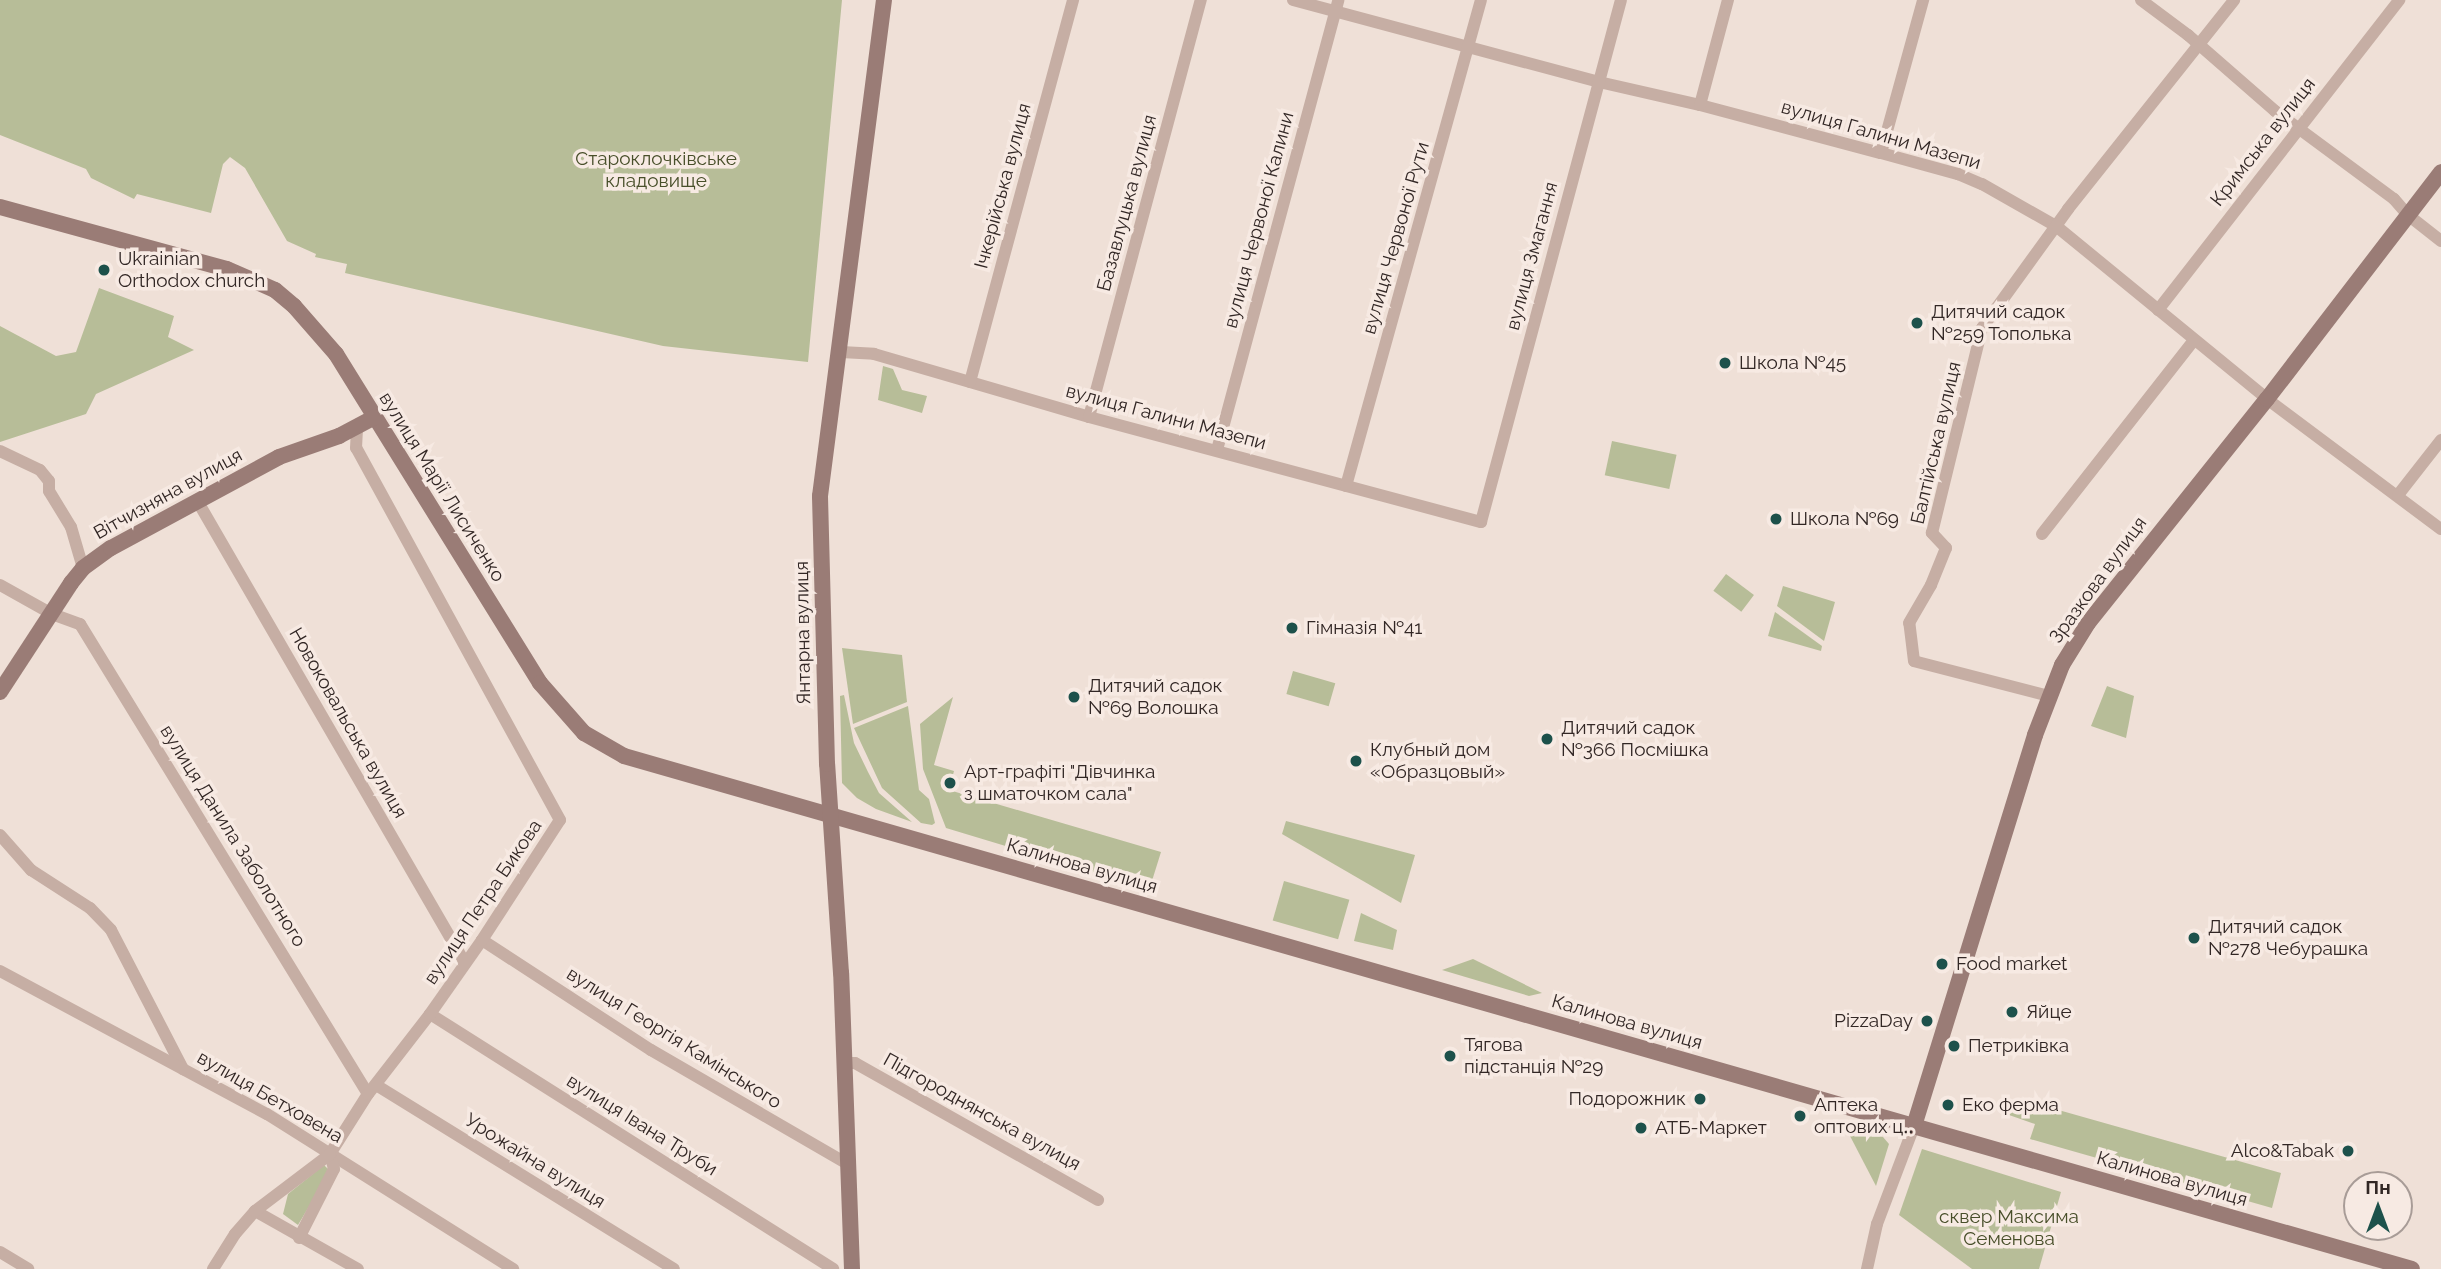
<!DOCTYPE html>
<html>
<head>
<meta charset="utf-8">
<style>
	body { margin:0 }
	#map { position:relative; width:2441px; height:1269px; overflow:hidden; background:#efe0d7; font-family:Raleway,sans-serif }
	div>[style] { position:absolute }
	.green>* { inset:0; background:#b7bd98; transform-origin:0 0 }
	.street>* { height:12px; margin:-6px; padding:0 6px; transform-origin:6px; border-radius:6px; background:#c6aea4 }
	.secondary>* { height:16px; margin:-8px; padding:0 8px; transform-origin:8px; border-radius:8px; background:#9a7c76 }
	.dots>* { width:19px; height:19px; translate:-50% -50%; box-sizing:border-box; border:4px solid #f7eae3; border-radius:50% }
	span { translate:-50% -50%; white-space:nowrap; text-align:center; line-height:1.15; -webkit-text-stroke:7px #f7eae3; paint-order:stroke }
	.street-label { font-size:19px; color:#322725 }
	.park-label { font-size:19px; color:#484f2a }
	.poi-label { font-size:19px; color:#322725 }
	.left { translate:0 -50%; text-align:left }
	.right { translate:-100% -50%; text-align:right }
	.north { position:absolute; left:2343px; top:1171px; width:70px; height:70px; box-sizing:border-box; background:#f7eae3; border:2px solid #a89c97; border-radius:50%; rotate:0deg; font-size:19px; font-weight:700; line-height:28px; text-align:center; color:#322725 }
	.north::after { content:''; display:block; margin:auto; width:24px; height:32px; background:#1d514b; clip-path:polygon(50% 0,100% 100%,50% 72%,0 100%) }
</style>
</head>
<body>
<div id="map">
	<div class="green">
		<i style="clip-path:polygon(0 0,842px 0,808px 362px,663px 346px,345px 273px,347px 264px,315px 257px,316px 254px,287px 241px,245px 168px,230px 157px,223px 164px,211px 213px,137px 194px,134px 199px,91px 178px,86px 169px,0 135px)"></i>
		<i style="clip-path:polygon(99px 288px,174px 316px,168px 337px,194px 350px,96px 394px,86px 414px,0 442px,0 326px,56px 356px,76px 352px)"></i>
		<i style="clip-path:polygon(883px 366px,893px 369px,902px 390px,927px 396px,922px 413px,878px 400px)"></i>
		<i style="left:1612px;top:441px;width:66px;height:35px;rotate:12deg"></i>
		<i style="left:1726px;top:574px;width:35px;height:21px;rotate:37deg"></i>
		<i style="clip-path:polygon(1783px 586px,1835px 602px,1824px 641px,1777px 606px)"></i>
		<i style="clip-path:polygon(1775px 612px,1822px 646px,1821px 651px,1768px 636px)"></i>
		<i style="clip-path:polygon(842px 648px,902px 655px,907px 702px,853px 724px)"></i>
		<i style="left:1293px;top:671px;width:44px;height:24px;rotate:16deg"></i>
		<i style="clip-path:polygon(2107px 686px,2134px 696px,2126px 738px,2091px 726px)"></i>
		<i style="clip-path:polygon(844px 695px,854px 743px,868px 772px,879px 793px,912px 822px,876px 809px,857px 798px,842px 783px,840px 696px)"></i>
		<i style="clip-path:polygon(953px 697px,934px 765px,954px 771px,949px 790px,1161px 852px,1151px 884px,1148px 887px,1118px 880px,946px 828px,923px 769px,920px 724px)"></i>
		<i style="clip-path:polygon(908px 706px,919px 790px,929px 799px,935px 823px,932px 825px,921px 823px,882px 788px,854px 728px)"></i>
		<i style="clip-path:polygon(1286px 821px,1415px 855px,1401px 903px,1282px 834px)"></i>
		<i style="left:1284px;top:881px;width:68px;height:41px;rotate:16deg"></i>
		<i style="clip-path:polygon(1361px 913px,1397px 930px,1393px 950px,1354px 941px)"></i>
		<i style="clip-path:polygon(1473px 959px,1542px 993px,1529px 996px,1442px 970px)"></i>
		<i style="clip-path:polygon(2016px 1098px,2281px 1173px,2272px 1208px,2030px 1139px,2035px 1124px,2009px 1115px)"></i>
		<i style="clip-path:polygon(1852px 1128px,1883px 1137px,1889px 1144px,1876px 1186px,1850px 1136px)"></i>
		<i style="clip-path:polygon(1922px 1149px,2061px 1192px,2039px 1269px,1972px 1269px,1899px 1215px)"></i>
		<i style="clip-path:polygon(324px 1165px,330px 1171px,298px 1225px,283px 1214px,288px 1194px)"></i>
	</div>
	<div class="street">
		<i style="left:1293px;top:0;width:317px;rotate:15deg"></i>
		<i style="left:1599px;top:82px;width:104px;rotate:12.8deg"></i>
		<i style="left:1700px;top:105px;width:187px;rotate:14.9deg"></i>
		<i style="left:1881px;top:153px;width:80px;rotate:15.3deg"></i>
		<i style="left:1958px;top:174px;width:26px;rotate:23deg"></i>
		<i style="left:1982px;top:184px;width:85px;rotate:29.6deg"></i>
		<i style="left:2056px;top:226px;width:273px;rotate:39.3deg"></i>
		<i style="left:2267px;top:399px;width:217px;rotate:36.8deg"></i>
		<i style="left:2141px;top:0;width:59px;rotate:36.7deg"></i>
		<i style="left:2188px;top:35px;width:116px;rotate:41.1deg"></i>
		<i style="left:2275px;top:111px;width:148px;rotate:36.5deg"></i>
		<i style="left:2394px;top:199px;width:21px;rotate:49deg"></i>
		<i style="left:2408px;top:215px;width:42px;rotate:38.2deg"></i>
		<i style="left:1700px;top:105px;width:109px;rotate:-75.1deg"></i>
		<i style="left:1881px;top:153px;width:159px;rotate:-74.6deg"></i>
		<i style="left:2158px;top:310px;width:393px;rotate:-52.1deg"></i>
		<i style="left:841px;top:352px;width:33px;rotate:3deg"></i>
		<i style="left:874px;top:354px;width:224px;rotate:16.3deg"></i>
		<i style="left:1089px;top:417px;width:406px;rotate:15deg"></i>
		<i style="left:1481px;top:522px;width:540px;rotate:-74.99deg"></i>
		<i style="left:970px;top:382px;width:396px;rotate:-74.9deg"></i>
		<i style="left:1089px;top:417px;width:432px;rotate:-75deg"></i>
		<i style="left:1217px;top:450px;width:466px;rotate:-74.9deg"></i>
		<i style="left:0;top:451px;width:44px;rotate:25.4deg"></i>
		<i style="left:40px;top:470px;width:14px;rotate:51deg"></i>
		<i style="left:49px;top:481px;width:10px;rotate:90deg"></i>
		<i style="left:49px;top:491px;width:42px;rotate:58.6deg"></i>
		<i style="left:71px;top:527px;width:43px;rotate:73.7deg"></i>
		<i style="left:1346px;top:486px;width:504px;rotate:-74.48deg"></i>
		<i style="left:2398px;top:495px;width:70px;rotate:-52deg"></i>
		<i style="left:198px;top:502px;width:533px;rotate:59.92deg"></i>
		<i style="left:2042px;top:534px;width:246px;rotate:-51.9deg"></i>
		<i style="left:0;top:585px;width:60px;rotate:29.1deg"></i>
		<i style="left:52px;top:614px;width:30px;rotate:20deg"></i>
		<i style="left:80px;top:624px;width:551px;rotate:58.5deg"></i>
		<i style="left:2049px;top:696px;width:139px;rotate:-165.5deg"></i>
		<i style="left:1914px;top:661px;width:38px;rotate:-97deg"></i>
		<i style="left:1909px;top:623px;width:44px;rotate:-59.9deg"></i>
		<i style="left:1931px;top:585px;width:40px;rotate:-68deg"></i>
		<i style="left:1946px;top:548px;width:21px;rotate:-133deg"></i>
		<i style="left:1932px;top:533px;width:211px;rotate:-76.3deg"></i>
		<i style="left:1982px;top:328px;width:147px;rotate:-54.1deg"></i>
		<i style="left:2068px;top:209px;width:267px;rotate:-51.5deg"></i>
		<i style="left:0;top:835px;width:47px;rotate:48.5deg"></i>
		<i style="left:31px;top:870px;width:70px;rotate:32.8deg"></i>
		<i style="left:90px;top:908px;width:30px;rotate:46deg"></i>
		<i style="left:111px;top:930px;width:157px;rotate:62.6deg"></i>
		<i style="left:482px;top:940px;width:202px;rotate:33.1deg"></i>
		<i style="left:651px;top:1050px;width:229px;rotate:30.1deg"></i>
		<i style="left:0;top:971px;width:303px;rotate:28.2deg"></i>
		<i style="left:267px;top:1114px;width:291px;rotate:32.2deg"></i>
		<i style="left:430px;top:1014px;width:477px;rotate:32.3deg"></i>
		<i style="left:845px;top:1063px;width:10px"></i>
		<i style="left:855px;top:1063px;width:279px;rotate:29.4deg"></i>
		<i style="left:376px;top:1085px;width:350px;rotate:31.7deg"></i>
		<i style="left:255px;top:1211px;width:118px;rotate:29.4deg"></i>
		<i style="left:299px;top:1238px;width:77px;rotate:-63.1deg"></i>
		<i style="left:334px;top:1169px;width:16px;rotate:-105deg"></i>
		<i style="left:330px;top:1154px;width:71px;rotate:-57.7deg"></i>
		<i style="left:368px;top:1094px;width:101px;rotate:-52.2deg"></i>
		<i style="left:430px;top:1014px;width:90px;rotate:-54.9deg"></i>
		<i style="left:482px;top:940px;width:143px;rotate:-57deg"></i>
		<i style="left:560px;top:820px;width:424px;rotate:-118.7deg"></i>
		<i style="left:356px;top:448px;width:20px;rotate:-87deg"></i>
		<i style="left:0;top:1252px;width:33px;rotate:31deg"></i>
		<i style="left:213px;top:1269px;width:41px;rotate:-57.8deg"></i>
		<i style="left:235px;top:1234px;width:30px;rotate:-49deg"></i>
		<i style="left:255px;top:1211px;width:94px;rotate:-37.2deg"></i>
		<i style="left:1867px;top:1269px;width:46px;rotate:-77.5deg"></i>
		<i style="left:1877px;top:1224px;width:105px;rotate:-69.3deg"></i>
	</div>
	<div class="secondary">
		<i style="left:0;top:207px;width:235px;rotate:15.3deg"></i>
		<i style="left:227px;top:269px;width:52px;rotate:23.6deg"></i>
		<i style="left:275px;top:290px;width:25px;rotate:40deg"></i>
		<i style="left:294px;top:306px;width:64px;rotate:48.8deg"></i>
		<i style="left:336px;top:354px;width:387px;rotate:58.2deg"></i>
		<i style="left:540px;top:683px;width:67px;rotate:48.7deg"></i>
		<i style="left:584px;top:733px;width:46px;rotate:29.9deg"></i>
		<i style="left:624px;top:756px;width:1860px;rotate:16.01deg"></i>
		<i style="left:0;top:692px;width:130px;rotate:-56.9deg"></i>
		<i style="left:71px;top:583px;width:19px;rotate:-51deg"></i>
		<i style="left:83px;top:568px;width:34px;rotate:-36deg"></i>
		<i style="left:111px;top:548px;width:191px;rotate:-28.4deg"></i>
		<i style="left:279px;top:457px;width:64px;rotate:-19.3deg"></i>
		<i style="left:339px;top:436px;width:40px;rotate:-28deg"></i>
		<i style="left:1914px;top:1126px;width:409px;rotate:-72.8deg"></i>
		<i style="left:2035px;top:735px;width:75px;rotate:-68.9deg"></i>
		<i style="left:2062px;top:665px;width:49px;rotate:-58.2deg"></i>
		<i style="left:2088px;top:623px;width:287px;rotate:-51.4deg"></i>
		<i style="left:2267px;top:399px;width:286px;rotate:-52.5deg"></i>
		<i style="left:852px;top:1269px;width:296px;rotate:-92.1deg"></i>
		<i style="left:841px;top:973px;width:209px;rotate:-93.8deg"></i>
		<i style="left:827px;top:764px;width:268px;rotate:-91.5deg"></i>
		<i style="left:820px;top:496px;width:500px;rotate:-82.65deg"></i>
	</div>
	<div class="dots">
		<i style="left:104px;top:270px;background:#1d514b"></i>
		<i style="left:1917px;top:323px;background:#1d514b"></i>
		<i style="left:1725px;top:363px;background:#1d514b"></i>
		<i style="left:1776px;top:519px;background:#1d514b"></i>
		<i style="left:1292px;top:628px;background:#1d514b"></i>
		<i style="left:1074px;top:697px;background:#1d514b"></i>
		<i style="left:1547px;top:739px;background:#1d514b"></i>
		<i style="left:1356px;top:761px;background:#1d514b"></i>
		<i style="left:950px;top:783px;background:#1d514b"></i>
		<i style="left:2194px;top:938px;background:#1d514b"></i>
		<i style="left:1942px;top:964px;background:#1d514b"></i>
		<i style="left:2012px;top:1012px;background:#1d514b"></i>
		<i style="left:1927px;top:1021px;background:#1d514b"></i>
		<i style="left:1954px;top:1046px;background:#1d514b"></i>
		<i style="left:1450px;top:1056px;background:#1d514b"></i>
		<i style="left:1700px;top:1099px;background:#1d514b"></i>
		<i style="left:1948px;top:1105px;background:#1d514b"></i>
		<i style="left:1800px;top:1116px;background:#1d514b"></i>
		<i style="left:1641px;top:1128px;background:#1d514b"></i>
		<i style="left:2348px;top:1151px;background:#1d514b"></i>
	</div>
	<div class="street-label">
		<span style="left:1881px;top:135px;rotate:16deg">вулиця Галини Мазепи</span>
		<span style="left:2263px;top:142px;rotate:-52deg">Кримська вулиця</span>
		<span style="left:1003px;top:186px;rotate:-75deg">Ічкерійська вулиця</span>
		<span style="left:1127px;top:203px;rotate:-75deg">Базавлуцька вулиця</span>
		<span style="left:1259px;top:220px;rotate:-75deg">вулиця Червоної Калини</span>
		<span style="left:1396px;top:238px;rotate:-74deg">вулиця Червоної Рути</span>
		<span style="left:1532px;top:256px;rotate:-75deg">вулиця Змагання</span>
		<span style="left:1166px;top:417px;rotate:15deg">вулиця Галини Мазепи</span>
		<span style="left:1936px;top:443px;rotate:-77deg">Балтійська вулиця</span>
		<span style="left:442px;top:487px;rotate:58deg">вулиця Марії Лисиченко</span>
		<span style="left:168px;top:494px;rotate:-29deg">Вітчизняна вулиця</span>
		<span style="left:2098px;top:580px;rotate:-54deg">Зразкова вулиця</span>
		<span style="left:803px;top:633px;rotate:-91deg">Янтарна вулиця</span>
		<span style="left:348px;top:723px;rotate:60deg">Новоковальська вулиця</span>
		<span style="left:233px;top:836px;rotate:58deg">вулиця Данила Заболотного</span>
		<span style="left:1082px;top:866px;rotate:16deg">Калинова вулиця</span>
		<span style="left:483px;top:902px;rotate:-56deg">вулиця Петра Бикова</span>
		<span style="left:1627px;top:1022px;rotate:16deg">Калинова вулиця</span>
		<span style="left:674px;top:1038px;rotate:32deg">вулиця Георгія Камінського</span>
		<span style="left:270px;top:1097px;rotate:30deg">вулиця Бетховена</span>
		<span style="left:982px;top:1112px;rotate:29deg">Підгороднянська вулиця</span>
		<span style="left:642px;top:1125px;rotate:32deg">вулиця Івана Труби</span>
		<span style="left:535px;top:1161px;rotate:32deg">Урожайна вулиця</span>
		<span style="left:2172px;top:1179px;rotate:16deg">Калинова вулиця</span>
	</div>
	<div class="park-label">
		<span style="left:656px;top:170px">Староклочківське<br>кладовище</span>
		<span style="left:2009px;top:1228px">сквер Максима<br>Семенова</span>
	</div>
	<div class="poi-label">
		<span class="left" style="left:118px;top:270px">Ukrainian<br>Orthodox church</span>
		<span class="left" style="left:1931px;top:323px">Дитячий садок<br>№259 Тополька</span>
		<span class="left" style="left:1739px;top:363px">Школа №45</span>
		<span class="left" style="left:1790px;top:519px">Школа №69</span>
		<span class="left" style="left:1306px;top:628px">Гімназія №41</span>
		<span class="left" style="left:1088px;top:697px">Дитячий садок<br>№69 Волошка</span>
		<span class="left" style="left:1561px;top:739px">Дитячий садок<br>№366 Посмішка</span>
		<span class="left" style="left:1370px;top:761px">Клубный дом<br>«Образцовый»</span>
		<span class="left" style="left:964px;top:783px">Арт-графіті "Дівчинка<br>з шматочком сала"</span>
		<span class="left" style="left:2208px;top:938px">Дитячий садок<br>№278 Чебурашка</span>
		<span class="left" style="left:1956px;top:964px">Food market</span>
		<span class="left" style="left:2026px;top:1012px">Яйце</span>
		<span class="right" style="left:1913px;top:1021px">PizzaDay</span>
		<span class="left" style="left:1464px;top:1056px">Тягова<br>пiдстанцiя №29</span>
		<span class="left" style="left:1968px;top:1046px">Петриківка</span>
		<span class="right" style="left:1686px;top:1099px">Подорожник</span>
		<span class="left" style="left:1814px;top:1116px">Аптека<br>оптових ц‥</span>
		<span class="left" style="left:1962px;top:1105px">Еко ферма</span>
		<span class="left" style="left:1655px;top:1128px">АТБ-Маркет</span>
		<span class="right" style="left:2334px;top:1151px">Alco&amp;Tabak</span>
	</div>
	<div class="north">Пн</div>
</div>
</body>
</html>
